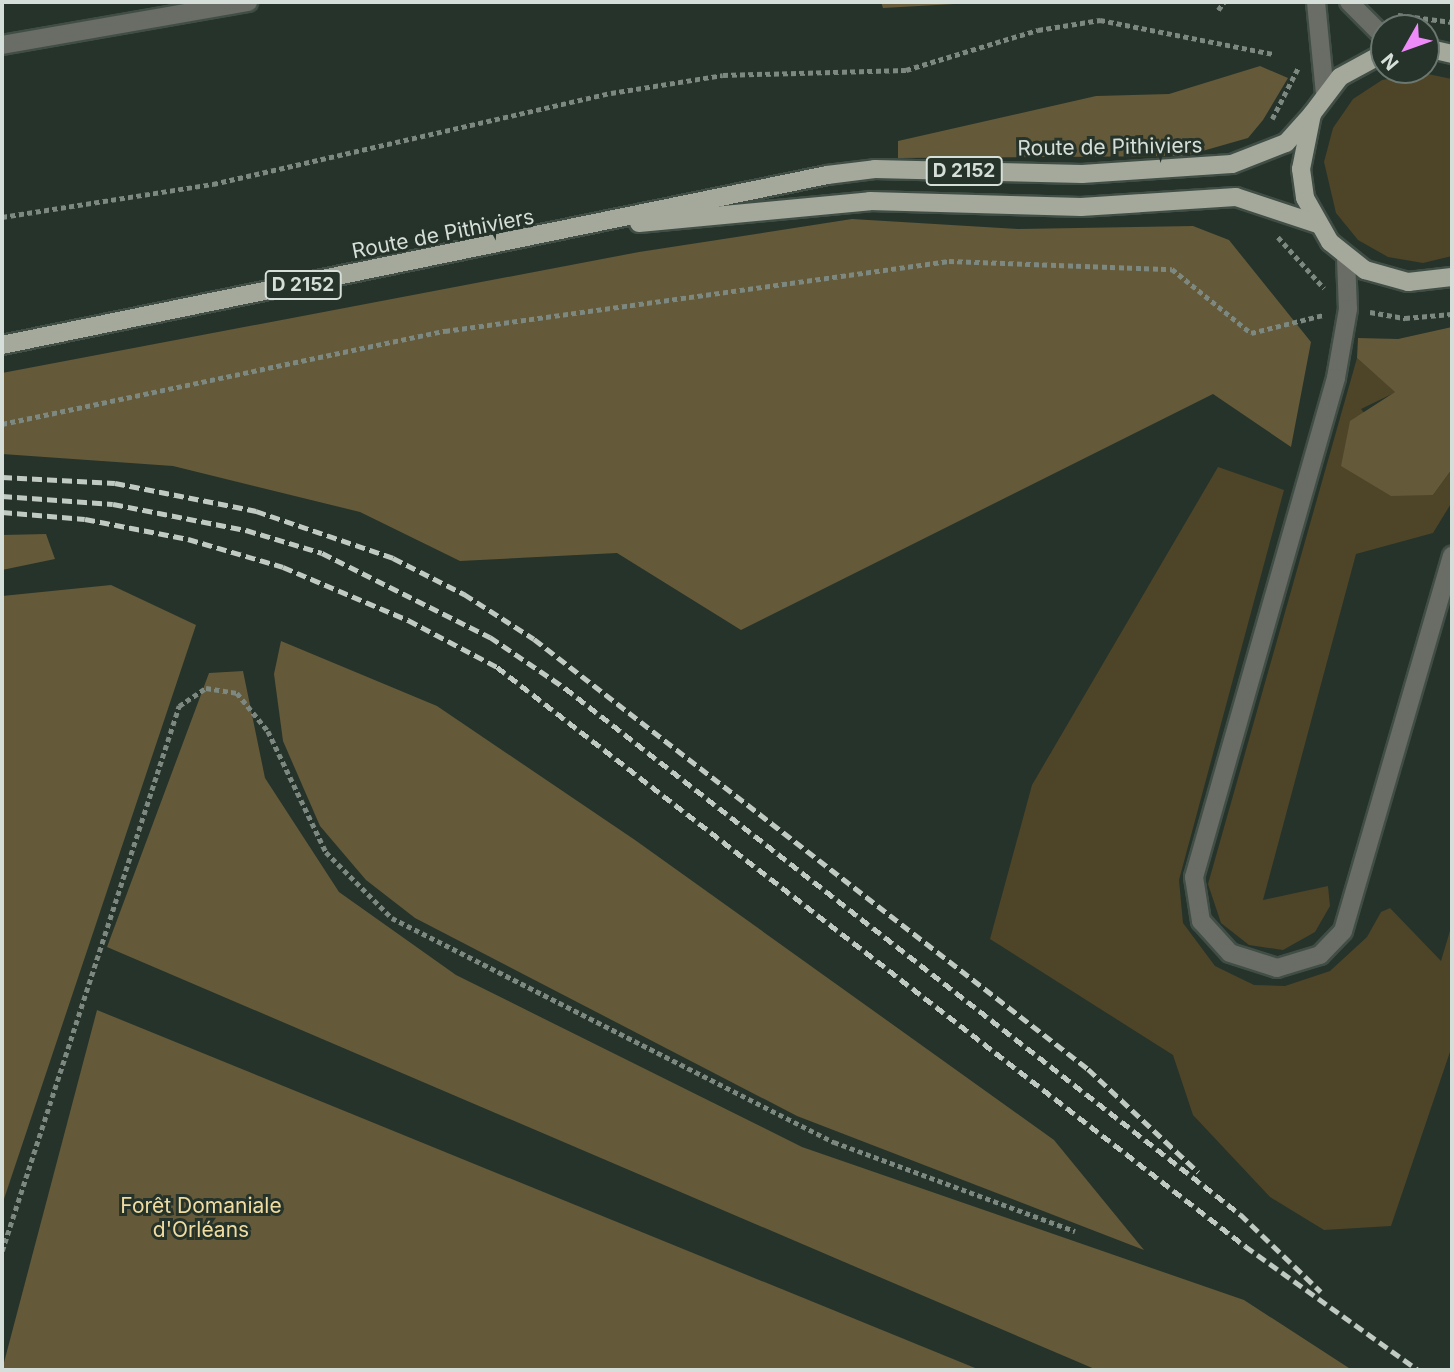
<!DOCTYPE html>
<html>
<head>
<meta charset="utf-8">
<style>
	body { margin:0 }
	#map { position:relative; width:1454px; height:1372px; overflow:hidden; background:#25332a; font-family:Inter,sans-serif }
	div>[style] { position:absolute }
	.green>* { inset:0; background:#4e4427 }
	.forest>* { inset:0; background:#645939 }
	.path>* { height:4.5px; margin-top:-2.25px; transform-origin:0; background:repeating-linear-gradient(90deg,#7c8880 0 5px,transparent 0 8.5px) }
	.roads { filter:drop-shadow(2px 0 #414e46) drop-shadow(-2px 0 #414e46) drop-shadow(0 2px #414e46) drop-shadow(0 -2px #414e46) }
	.minor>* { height:18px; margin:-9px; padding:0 9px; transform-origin:9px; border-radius:9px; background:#6a6c66 }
	.major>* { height:18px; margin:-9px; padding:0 9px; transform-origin:9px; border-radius:9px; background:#a4a99c }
	.rail>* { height:5px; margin-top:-2.5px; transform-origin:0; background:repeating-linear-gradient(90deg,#c0cac3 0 10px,transparent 0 15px) }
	span { translate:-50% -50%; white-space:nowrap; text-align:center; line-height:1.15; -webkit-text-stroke:6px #25332a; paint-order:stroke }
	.shield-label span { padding:2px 5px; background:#25332a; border:2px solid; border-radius:5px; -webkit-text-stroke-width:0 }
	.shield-label { font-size:19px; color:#d5ded8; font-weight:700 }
	.street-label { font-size:21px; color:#d5ded8 }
	.park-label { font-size:21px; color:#f0dca1 }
	.frame { position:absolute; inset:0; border:4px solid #d5ded8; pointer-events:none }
	.north { position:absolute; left:1370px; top:14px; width:70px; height:70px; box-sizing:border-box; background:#25332a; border:2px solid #6b7770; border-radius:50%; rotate:230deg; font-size:19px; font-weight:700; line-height:28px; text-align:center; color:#d5ded8 }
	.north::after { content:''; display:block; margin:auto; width:24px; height:32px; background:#ee8bf8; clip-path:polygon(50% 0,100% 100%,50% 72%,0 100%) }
</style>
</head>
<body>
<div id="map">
	<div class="green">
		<i style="clip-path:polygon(1423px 73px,1452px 79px,1452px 256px,1423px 263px,1388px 257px,1358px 240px,1336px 213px,1324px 162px,1333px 128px,1353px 99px,1382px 80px)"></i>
		<i style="clip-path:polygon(1357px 358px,1396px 392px,1361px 409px,1433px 495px,1452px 469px,1452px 502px,1433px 533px,1356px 554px,1263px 900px,1328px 886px,1330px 906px,1315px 932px,1283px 950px,1249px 945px,1221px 923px,1208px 884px)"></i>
		<i style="clip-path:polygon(1218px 467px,1284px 490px,1179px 880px,1183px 923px,1215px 966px,1254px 985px,1285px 986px,1330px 971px,1367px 937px,1381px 912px,1390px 908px,1441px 961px,1452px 924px,1452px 1046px,1391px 1226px,1324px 1230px,1270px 1197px,1193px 1115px,1173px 1055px,990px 939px,1032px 785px)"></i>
	</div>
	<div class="forest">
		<i style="clip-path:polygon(881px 2px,990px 2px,883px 8px)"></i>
		<i style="clip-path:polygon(1260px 66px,1288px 78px,1263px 120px,1248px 138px,1185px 156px,898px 158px,898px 141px,1096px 96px,1169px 94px)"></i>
		<i style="clip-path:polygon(852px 219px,1018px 229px,1193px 226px,1229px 240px,1311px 342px,1291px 447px,1213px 394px,741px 630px,617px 553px,460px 561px,360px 512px,173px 466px,2px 454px,2px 373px,639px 252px)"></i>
		<i style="clip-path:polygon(1452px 327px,1452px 469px,1433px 495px,1391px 496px,1341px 466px,1350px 421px,1395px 392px,1357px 358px,1358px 338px,1398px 339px)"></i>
		<i style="clip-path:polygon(46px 534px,55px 559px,2px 570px,2px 535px)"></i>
		<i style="clip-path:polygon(111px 585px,196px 625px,2px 1205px,2px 596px)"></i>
		<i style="clip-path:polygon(281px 641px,437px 706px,635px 840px,1054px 1140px,1144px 1250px,797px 1116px,415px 918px,366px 880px,320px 826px,283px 741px,274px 674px)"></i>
		<i style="clip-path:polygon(243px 671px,265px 778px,339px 892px,456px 975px,802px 1147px,1244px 1300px,1352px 1370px,1097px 1370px,107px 947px,209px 673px)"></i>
		<i style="clip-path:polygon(97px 1010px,980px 1370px,2px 1370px)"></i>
	</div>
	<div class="path">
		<i style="left:1218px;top:10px;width:10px;rotate:-53deg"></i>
		<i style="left:1398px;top:15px;width:54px;rotate:7.4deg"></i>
		<i style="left:1272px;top:119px;width:57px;rotate:-63deg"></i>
		<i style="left:2px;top:217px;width:214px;rotate:-8.9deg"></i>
		<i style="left:213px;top:184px;width:408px;rotate:-12.9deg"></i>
		<i style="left:611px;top:93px;width:113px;rotate:-9.1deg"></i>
		<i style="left:723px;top:75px;width:183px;rotate:-1.6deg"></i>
		<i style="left:906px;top:70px;width:138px;rotate:-16.9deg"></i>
		<i style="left:1038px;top:30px;width:63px;rotate:-9.2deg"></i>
		<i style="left:1100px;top:20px;width:177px;rotate:11.1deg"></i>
		<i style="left:1278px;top:237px;width:69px;rotate:48deg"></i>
		<i style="left:1370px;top:312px;width:36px;rotate:10deg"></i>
		<i style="left:1405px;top:318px;width:47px;rotate:-4.9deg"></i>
		<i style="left:2px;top:424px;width:453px;rotate:-11.9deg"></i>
		<i style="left:445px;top:331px;width:509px;rotate:-7.91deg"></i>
		<i style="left:949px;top:261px;width:223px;rotate:2.1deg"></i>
		<i style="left:1172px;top:269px;width:102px;rotate:39deg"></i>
		<i style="left:1251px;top:333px;width:74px;rotate:-14deg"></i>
		<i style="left:2px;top:1251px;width:573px;rotate:-72.01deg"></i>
		<i style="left:179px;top:706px;width:32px;rotate:-34deg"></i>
		<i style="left:206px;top:688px;width:31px;rotate:9deg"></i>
		<i style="left:237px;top:693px;width:49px;rotate:50.8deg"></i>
		<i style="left:268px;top:731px;width:134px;rotate:64.4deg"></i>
		<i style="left:326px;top:852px;width:93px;rotate:45deg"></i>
		<i style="left:392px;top:918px;width:496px;rotate:26.9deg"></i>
		<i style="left:834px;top:1142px;width:257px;rotate:20.3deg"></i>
	</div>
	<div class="roads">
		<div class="minor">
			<i style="left:1316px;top:2px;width:91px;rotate:84.4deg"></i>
			<i style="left:1349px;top:2px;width:49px;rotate:45deg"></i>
			<i style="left:2px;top:45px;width:250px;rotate:-9.9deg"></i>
			<i style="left:1346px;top:258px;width:51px;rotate:87.8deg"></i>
			<i style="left:1348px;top:309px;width:70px;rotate:99.9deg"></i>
			<i style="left:1336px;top:378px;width:519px;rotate:105.88deg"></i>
			<i style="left:1194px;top:877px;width:45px;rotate:81deg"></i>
			<i style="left:1201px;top:921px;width:43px;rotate:47.8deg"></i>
			<i style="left:1230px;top:953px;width:49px;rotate:17.7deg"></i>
			<i style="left:1277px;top:968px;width:45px;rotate:-16.8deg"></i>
			<i style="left:1320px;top:955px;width:33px;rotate:-46deg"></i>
			<i style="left:1343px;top:931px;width:391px;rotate:-73.8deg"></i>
		</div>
		<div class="major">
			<i style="left:1426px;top:48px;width:27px;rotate:13deg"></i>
			<i style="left:1384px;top:53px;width:50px;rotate:151.4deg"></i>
			<i style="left:1340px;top:77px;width:46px;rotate:127.1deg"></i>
			<i style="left:1312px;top:114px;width:56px;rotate:101.3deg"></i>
			<i style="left:1301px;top:169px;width:29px;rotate:82deg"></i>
			<i style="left:1305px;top:198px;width:51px;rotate:60.4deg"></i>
			<i style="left:1330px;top:242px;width:45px;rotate:38.7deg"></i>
			<i style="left:1365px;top:270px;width:45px;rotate:15.6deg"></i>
			<i style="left:1408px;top:282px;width:44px;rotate:-6.5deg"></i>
			<i style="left:639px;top:223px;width:232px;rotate:-5.4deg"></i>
			<i style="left:870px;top:201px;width:211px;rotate:1.6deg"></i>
			<i style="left:1081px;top:207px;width:155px;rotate:-3.7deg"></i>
			<i style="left:1236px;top:197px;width:85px;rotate:18.4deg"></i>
			<i style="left:2px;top:345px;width:842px;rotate:-11.64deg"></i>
			<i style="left:827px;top:175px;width:48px;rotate:-7.1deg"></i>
			<i style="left:875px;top:169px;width:207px;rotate:1.4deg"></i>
			<i style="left:1082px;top:174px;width:150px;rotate:-3.8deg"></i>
			<i style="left:1232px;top:164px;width:58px;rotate:-21.3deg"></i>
			<i style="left:1286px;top:143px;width:39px;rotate:-48deg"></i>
		</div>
	</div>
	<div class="rail">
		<i style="left:2px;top:477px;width:113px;rotate:3deg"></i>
		<i style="left:115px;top:483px;width:144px;rotate:11.2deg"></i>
		<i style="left:256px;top:511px;width:145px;rotate:18.9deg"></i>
		<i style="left:393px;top:558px;width:80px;rotate:26.9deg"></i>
		<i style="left:464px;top:594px;width:83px;rotate:32.7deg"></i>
		<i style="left:534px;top:639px;width:701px;rotate:37.82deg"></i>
		<i style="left:1088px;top:1069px;width:151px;rotate:43.1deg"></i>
		<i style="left:2px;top:496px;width:111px;rotate:4.1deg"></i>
		<i style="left:113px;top:504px;width:136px;rotate:11.1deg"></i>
		<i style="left:246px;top:530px;width:79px;rotate:16.8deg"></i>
		<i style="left:322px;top:553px;width:188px;rotate:26.6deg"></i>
		<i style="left:490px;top:637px;width:91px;rotate:34.2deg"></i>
		<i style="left:565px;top:688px;width:856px;rotate:37.93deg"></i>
		<i style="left:1240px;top:1214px;width:112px;rotate:43.9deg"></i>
		<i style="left:2px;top:512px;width:83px;rotate:4.8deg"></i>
		<i style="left:85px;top:519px;width:105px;rotate:11deg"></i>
		<i style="left:188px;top:539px;width:99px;rotate:16.4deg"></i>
		<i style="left:283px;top:567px;width:136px;rotate:23deg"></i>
		<i style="left:408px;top:620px;width:101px;rotate:27.8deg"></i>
		<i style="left:497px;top:667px;width:946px;rotate:37.74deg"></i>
		<i style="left:1245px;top:1246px;width:213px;rotate:35.6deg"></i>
	</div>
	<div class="shield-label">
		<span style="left:964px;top:171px">D 2152</span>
		<span style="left:303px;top:285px">D 2152</span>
	</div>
	<div class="street-label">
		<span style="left:1110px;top:147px;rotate:-1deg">Route de Pithiviers</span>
		<span style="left:443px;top:234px;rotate:-11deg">Route de Pithiviers</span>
	</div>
	<div class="park-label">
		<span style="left:201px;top:1218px">Forêt Domaniale<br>d'Orléans</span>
	</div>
	<div class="frame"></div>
	<div class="north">N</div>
</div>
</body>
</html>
